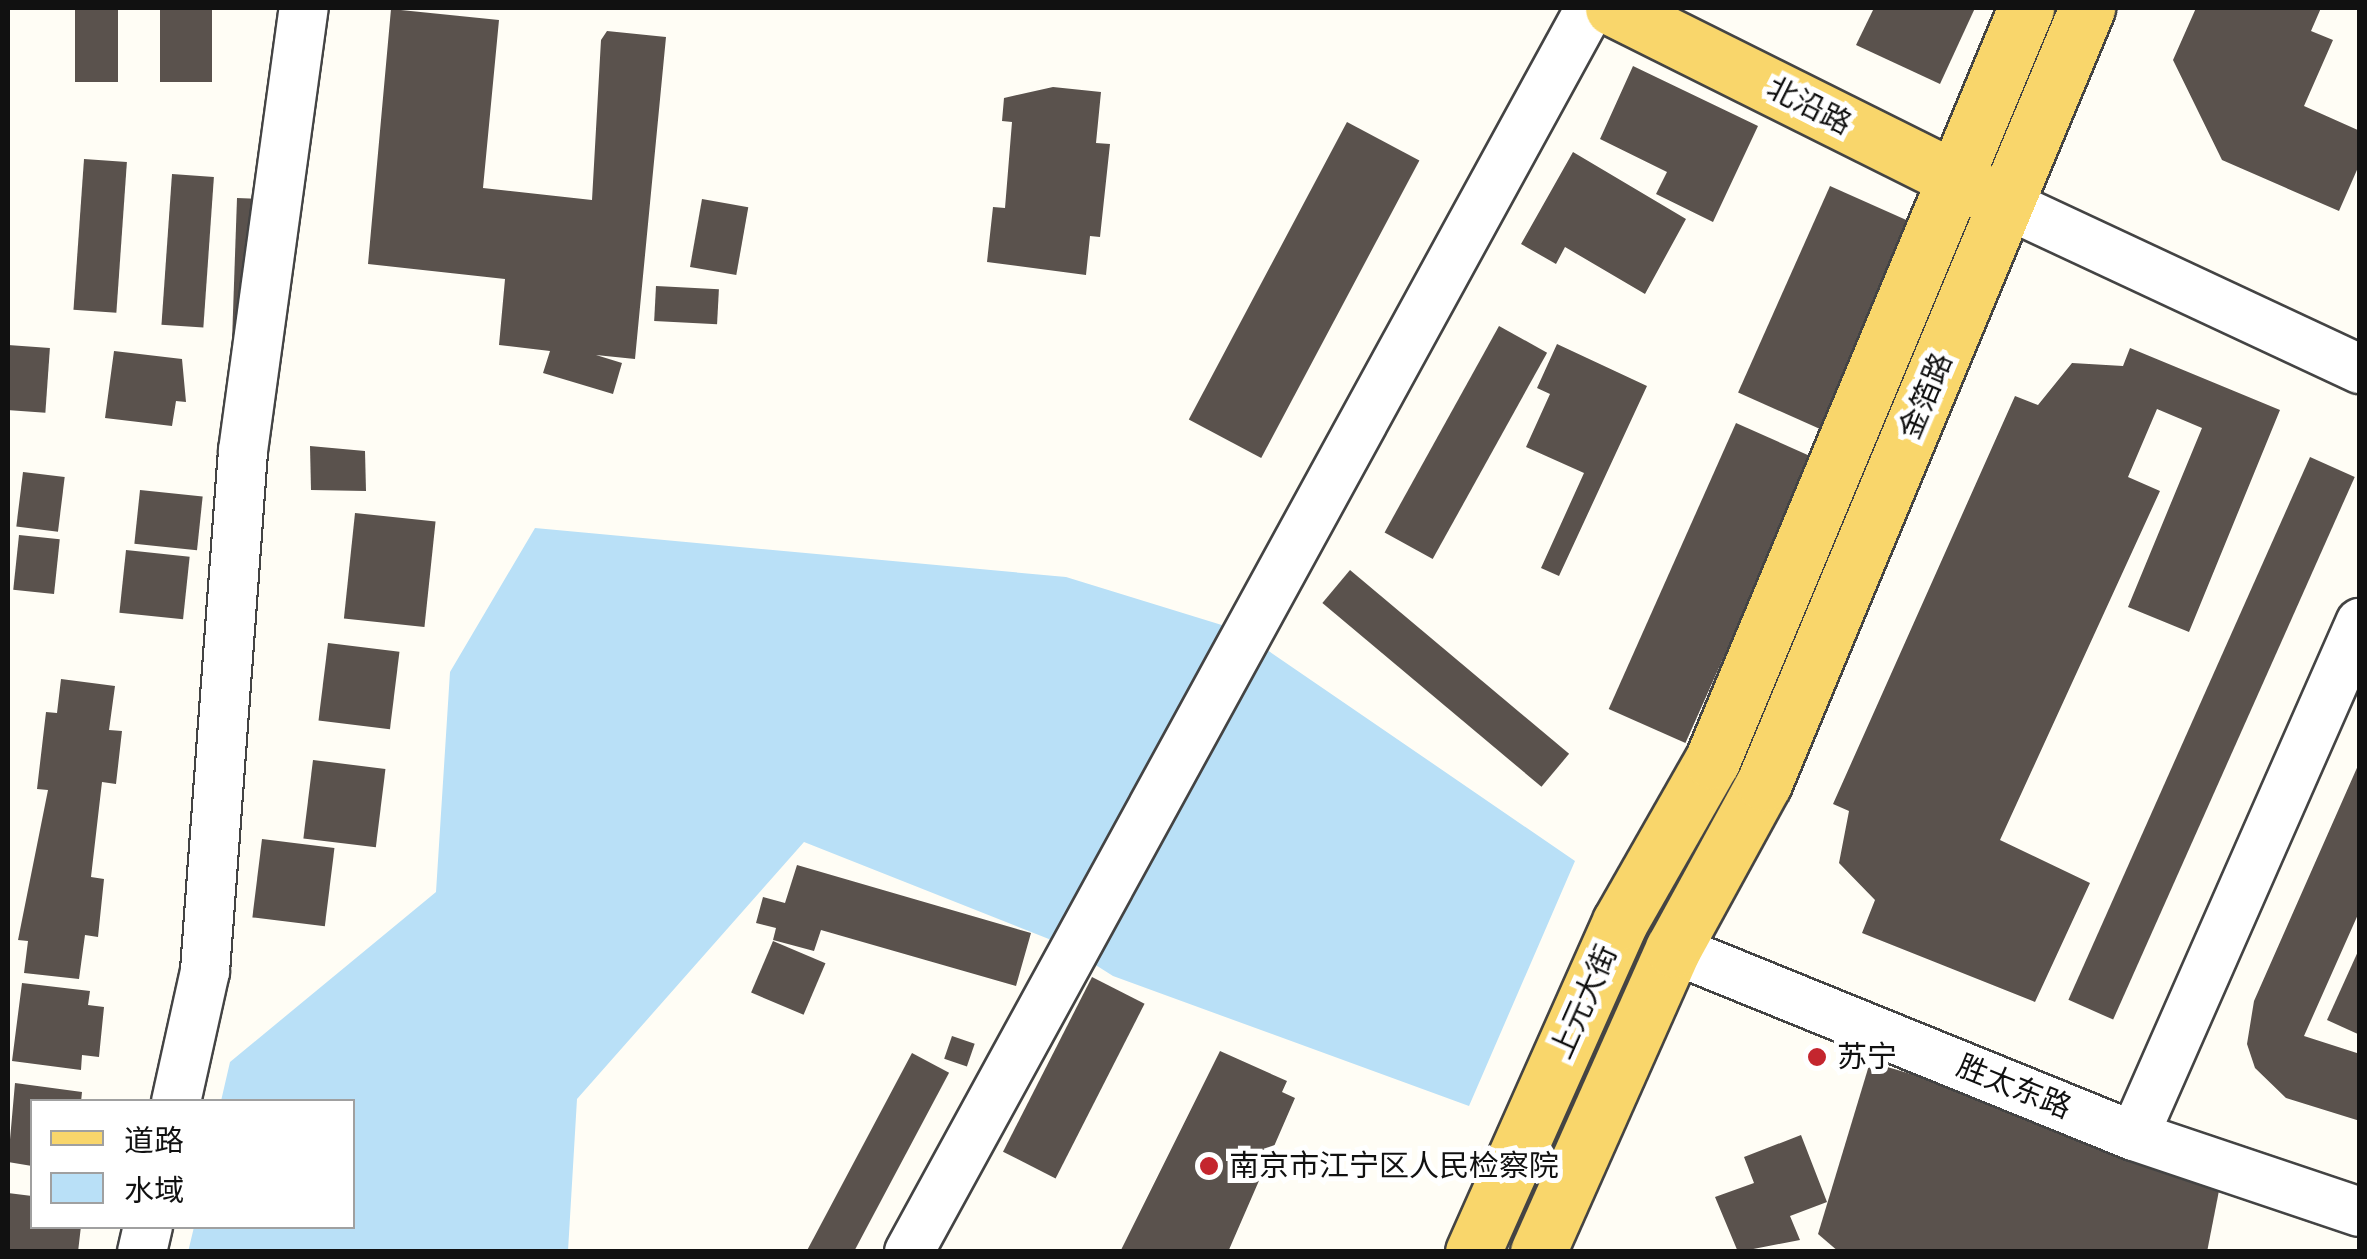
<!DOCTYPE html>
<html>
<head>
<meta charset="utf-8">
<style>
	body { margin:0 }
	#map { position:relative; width:2367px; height:1259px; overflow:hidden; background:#fffdf5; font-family:"Source Serif 4","Noto Sans SC",serif }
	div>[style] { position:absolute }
	.water>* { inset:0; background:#b9e0f7 }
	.building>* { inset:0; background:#5a524d; transform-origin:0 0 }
	.roads { filter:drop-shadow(2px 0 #444) drop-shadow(-2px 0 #444) drop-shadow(0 2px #444) drop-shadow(0 -2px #444) }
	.minor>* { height:48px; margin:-24px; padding:0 24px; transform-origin:24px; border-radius:24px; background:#fff }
	.major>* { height:55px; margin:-27.5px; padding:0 27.5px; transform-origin:27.5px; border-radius:27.5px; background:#f9d66b }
	.dots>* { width:28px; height:28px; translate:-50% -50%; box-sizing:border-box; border:5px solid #fff; border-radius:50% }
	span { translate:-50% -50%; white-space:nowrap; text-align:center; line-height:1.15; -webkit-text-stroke:10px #fff; paint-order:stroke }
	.street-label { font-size:30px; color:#111 }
	.poi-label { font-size:30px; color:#111 }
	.left { translate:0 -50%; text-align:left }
	.frame { position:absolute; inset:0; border:10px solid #111; pointer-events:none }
	.legend { position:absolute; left:30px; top:1099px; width:325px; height:130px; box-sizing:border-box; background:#fff; border:2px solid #a0a0a0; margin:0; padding:12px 18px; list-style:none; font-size:30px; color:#111 }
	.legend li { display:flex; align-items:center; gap:20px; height:50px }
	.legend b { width:50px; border:2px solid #a0a0a0 }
</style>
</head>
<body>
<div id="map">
	<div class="water">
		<i style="clip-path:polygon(535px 528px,1066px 577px,1238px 630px,1575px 861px,1469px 1106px,1113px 976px,1064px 945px,804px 842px,577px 1099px,568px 1251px,188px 1252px,194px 1227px,352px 1226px,352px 1102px,221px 1101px,230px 1062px,436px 892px,450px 672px)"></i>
	</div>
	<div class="building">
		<i style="left:75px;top:8px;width:43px;height:74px"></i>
		<i style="left:160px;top:8px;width:52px;height:74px"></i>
		<i style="clip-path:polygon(1874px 8px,1975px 8px,1940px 84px,1856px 45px)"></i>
		<i style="clip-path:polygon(2196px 8px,2321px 8px,2311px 31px,2333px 40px,2304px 106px,2360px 131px,2360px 163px,2339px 211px,2222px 160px,2173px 60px)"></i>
		<i style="clip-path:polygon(391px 9px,499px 20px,483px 188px,592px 200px,601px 40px,607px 31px,666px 37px,635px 359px,596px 355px,622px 363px,613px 394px,543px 373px,550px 351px,499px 345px,505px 279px,368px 264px)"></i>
		<i style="clip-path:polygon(1633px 66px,1758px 126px,1713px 222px,1656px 194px,1667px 172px,1600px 139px)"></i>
		<i style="clip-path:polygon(1053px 87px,1101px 92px,1096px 143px,1110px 144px,1100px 237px,1090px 236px,1086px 275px,987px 262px,993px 207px,1005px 208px,1012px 122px,1002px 121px,1004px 98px)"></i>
		<i style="left:1347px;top:122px;width:82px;height:337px;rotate:28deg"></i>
		<i style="clip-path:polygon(1573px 152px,1686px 219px,1645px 294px,1565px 247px,1556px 264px,1521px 244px)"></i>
		<i style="left:84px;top:159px;width:43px;height:151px;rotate:4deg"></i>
		<i style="left:172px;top:174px;width:42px;height:151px;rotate:4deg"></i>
		<i style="left:1830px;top:186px;width:94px;height:226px;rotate:24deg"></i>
		<i style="left:237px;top:198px;width:23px;height:184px;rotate:2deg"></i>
		<i style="left:702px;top:199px;width:47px;height:69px;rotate:10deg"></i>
		<i style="left:656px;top:286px;width:63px;height:35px;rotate:3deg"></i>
		<i style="left:1499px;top:326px;width:55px;height:236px;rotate:29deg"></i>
		<i style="clip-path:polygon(1557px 344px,1647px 386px,1559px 576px,1541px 568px,1584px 473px,1526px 447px,1550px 394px,1537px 388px)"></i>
		<i style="left:8px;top:345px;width:42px;height:65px;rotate:4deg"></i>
		<i style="clip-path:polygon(2130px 348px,2280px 410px,2189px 632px,2128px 607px,2202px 428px,2157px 409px,2128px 477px,2160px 491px,2000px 840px,2090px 883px,2035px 1002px,1862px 933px,1875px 900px,1839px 863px,1849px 811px,1833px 804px,2015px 396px,2038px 405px,2072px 363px,2123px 366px)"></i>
		<i style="clip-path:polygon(114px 351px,182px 359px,186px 402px,176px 401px,172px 426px,105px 418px)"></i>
		<i style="left:1736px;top:423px;width:84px;height:313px;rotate:24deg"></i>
		<i style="clip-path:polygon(310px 446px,365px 451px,366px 491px,311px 490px)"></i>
		<i style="left:2310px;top:457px;width:49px;height:594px;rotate:24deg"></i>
		<i style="left:23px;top:472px;width:42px;height:55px;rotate:7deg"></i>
		<i style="left:140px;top:490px;width:63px;height:54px;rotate:6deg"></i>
		<i style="left:355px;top:513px;width:81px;height:106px;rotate:6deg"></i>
		<i style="left:19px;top:535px;width:41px;height:55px;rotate:6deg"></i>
		<i style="left:126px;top:550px;width:64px;height:63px;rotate:6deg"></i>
		<i style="left:1350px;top:570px;width:286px;height:43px;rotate:40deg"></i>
		<i style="left:328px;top:643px;width:72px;height:78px;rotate:7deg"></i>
		<i style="clip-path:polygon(61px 679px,115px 686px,109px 730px,122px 731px,116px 784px,102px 782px,91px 877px,104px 879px,98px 937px,85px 935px,79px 979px,24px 973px,28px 941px,18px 940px,48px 790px,37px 789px,46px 712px,57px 713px)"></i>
		<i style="left:313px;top:760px;width:73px;height:79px;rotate:7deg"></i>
		<i style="clip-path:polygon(2360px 761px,2360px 910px,2304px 1036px,2360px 1054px,2360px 1121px,2286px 1098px,2255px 1068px,2247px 1044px,2254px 1001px)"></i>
		<i style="left:262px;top:839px;width:73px;height:79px;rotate:7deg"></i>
		<i style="clip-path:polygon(797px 865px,1031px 933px,1016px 986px,821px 930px,814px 951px,773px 940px,776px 928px,756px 923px,763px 897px,785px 903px)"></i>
		<i style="left:773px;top:941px;width:57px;height:56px;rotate:23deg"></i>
		<i style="clip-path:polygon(2360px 947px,2360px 1035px,2327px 1020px)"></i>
		<i style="left:1092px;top:977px;width:59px;height:196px;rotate:27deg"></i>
		<i style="clip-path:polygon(22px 983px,90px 991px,88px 1005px,104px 1007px,99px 1057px,82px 1055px,81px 1070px,12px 1061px)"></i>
		<i style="left:952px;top:1036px;width:24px;height:24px;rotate:19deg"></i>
		<i style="clip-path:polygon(1220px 1051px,1287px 1081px,1282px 1092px,1295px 1098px,1228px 1252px,1120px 1252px)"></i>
		<i style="left:912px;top:1053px;width:42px;height:229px;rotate:28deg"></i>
		<i style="clip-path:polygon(1870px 1062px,2224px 1165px,2207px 1252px,1839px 1252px,1818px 1234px)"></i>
		<i style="clip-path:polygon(15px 1083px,82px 1092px,81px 1102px,32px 1102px,32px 1166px,8px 1162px)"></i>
		<i style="clip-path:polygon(1801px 1135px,1827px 1202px,1790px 1216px,1800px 1240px,1738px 1252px,1715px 1197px,1754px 1183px,1744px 1157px)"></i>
		<i style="clip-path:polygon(8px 1193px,32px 1196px,32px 1226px,81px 1226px,78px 1252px,8px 1252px)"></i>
	</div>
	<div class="roads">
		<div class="minor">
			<i style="left:2006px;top:204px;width:391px;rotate:25deg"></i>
			<i style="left:1673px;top:949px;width:497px;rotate:22.1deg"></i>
			<i style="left:2134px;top:1136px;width:238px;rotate:18.6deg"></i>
			<i style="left:176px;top:1102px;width:134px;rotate:-77.5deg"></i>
			<i style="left:205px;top:971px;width:521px;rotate:-85.82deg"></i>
			<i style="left:243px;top:451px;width:447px;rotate:-82.2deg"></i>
			<i style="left:2134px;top:1136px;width:561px;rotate:-66.22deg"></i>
			<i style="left:142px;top:1252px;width:27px;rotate:-77deg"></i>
			<i style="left:909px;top:1252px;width:1418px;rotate:-61.3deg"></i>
		</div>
		<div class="major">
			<i style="left:1613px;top:8px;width:417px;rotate:26.5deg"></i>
			<i style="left:1473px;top:1252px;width:361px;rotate:-66deg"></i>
			<i style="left:1620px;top:922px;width:185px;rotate:-60.3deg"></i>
			<i style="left:1712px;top:761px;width:816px;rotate:-67.36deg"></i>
			<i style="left:1538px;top:1252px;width:332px;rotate:-66deg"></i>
			<i style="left:1673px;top:949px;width:189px;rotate:-61.3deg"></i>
			<i style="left:1764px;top:783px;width:840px;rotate:-67.37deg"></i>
		</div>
	</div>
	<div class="dots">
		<i style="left:1817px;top:1057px;background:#c4262e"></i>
		<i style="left:1209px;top:1166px;background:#c4262e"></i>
	</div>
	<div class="street-label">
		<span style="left:1809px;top:106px;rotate:27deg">北沿路</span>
		<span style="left:1926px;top:396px;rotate:-67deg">金箔路</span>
		<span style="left:1584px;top:1002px;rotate:-66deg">上元大街</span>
		<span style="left:2014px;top:1087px;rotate:22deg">胜太东路</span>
	</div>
	<div class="poi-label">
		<span class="left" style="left:1837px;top:1057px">苏宁</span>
		<span class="left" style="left:1229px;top:1166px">南京市江宁区人民检察院</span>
	</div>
	<div class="frame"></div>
	<ul class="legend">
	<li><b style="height:12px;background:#f9d66b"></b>道路</li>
	<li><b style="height:28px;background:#b9e0f7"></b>水域</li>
	</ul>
</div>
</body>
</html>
